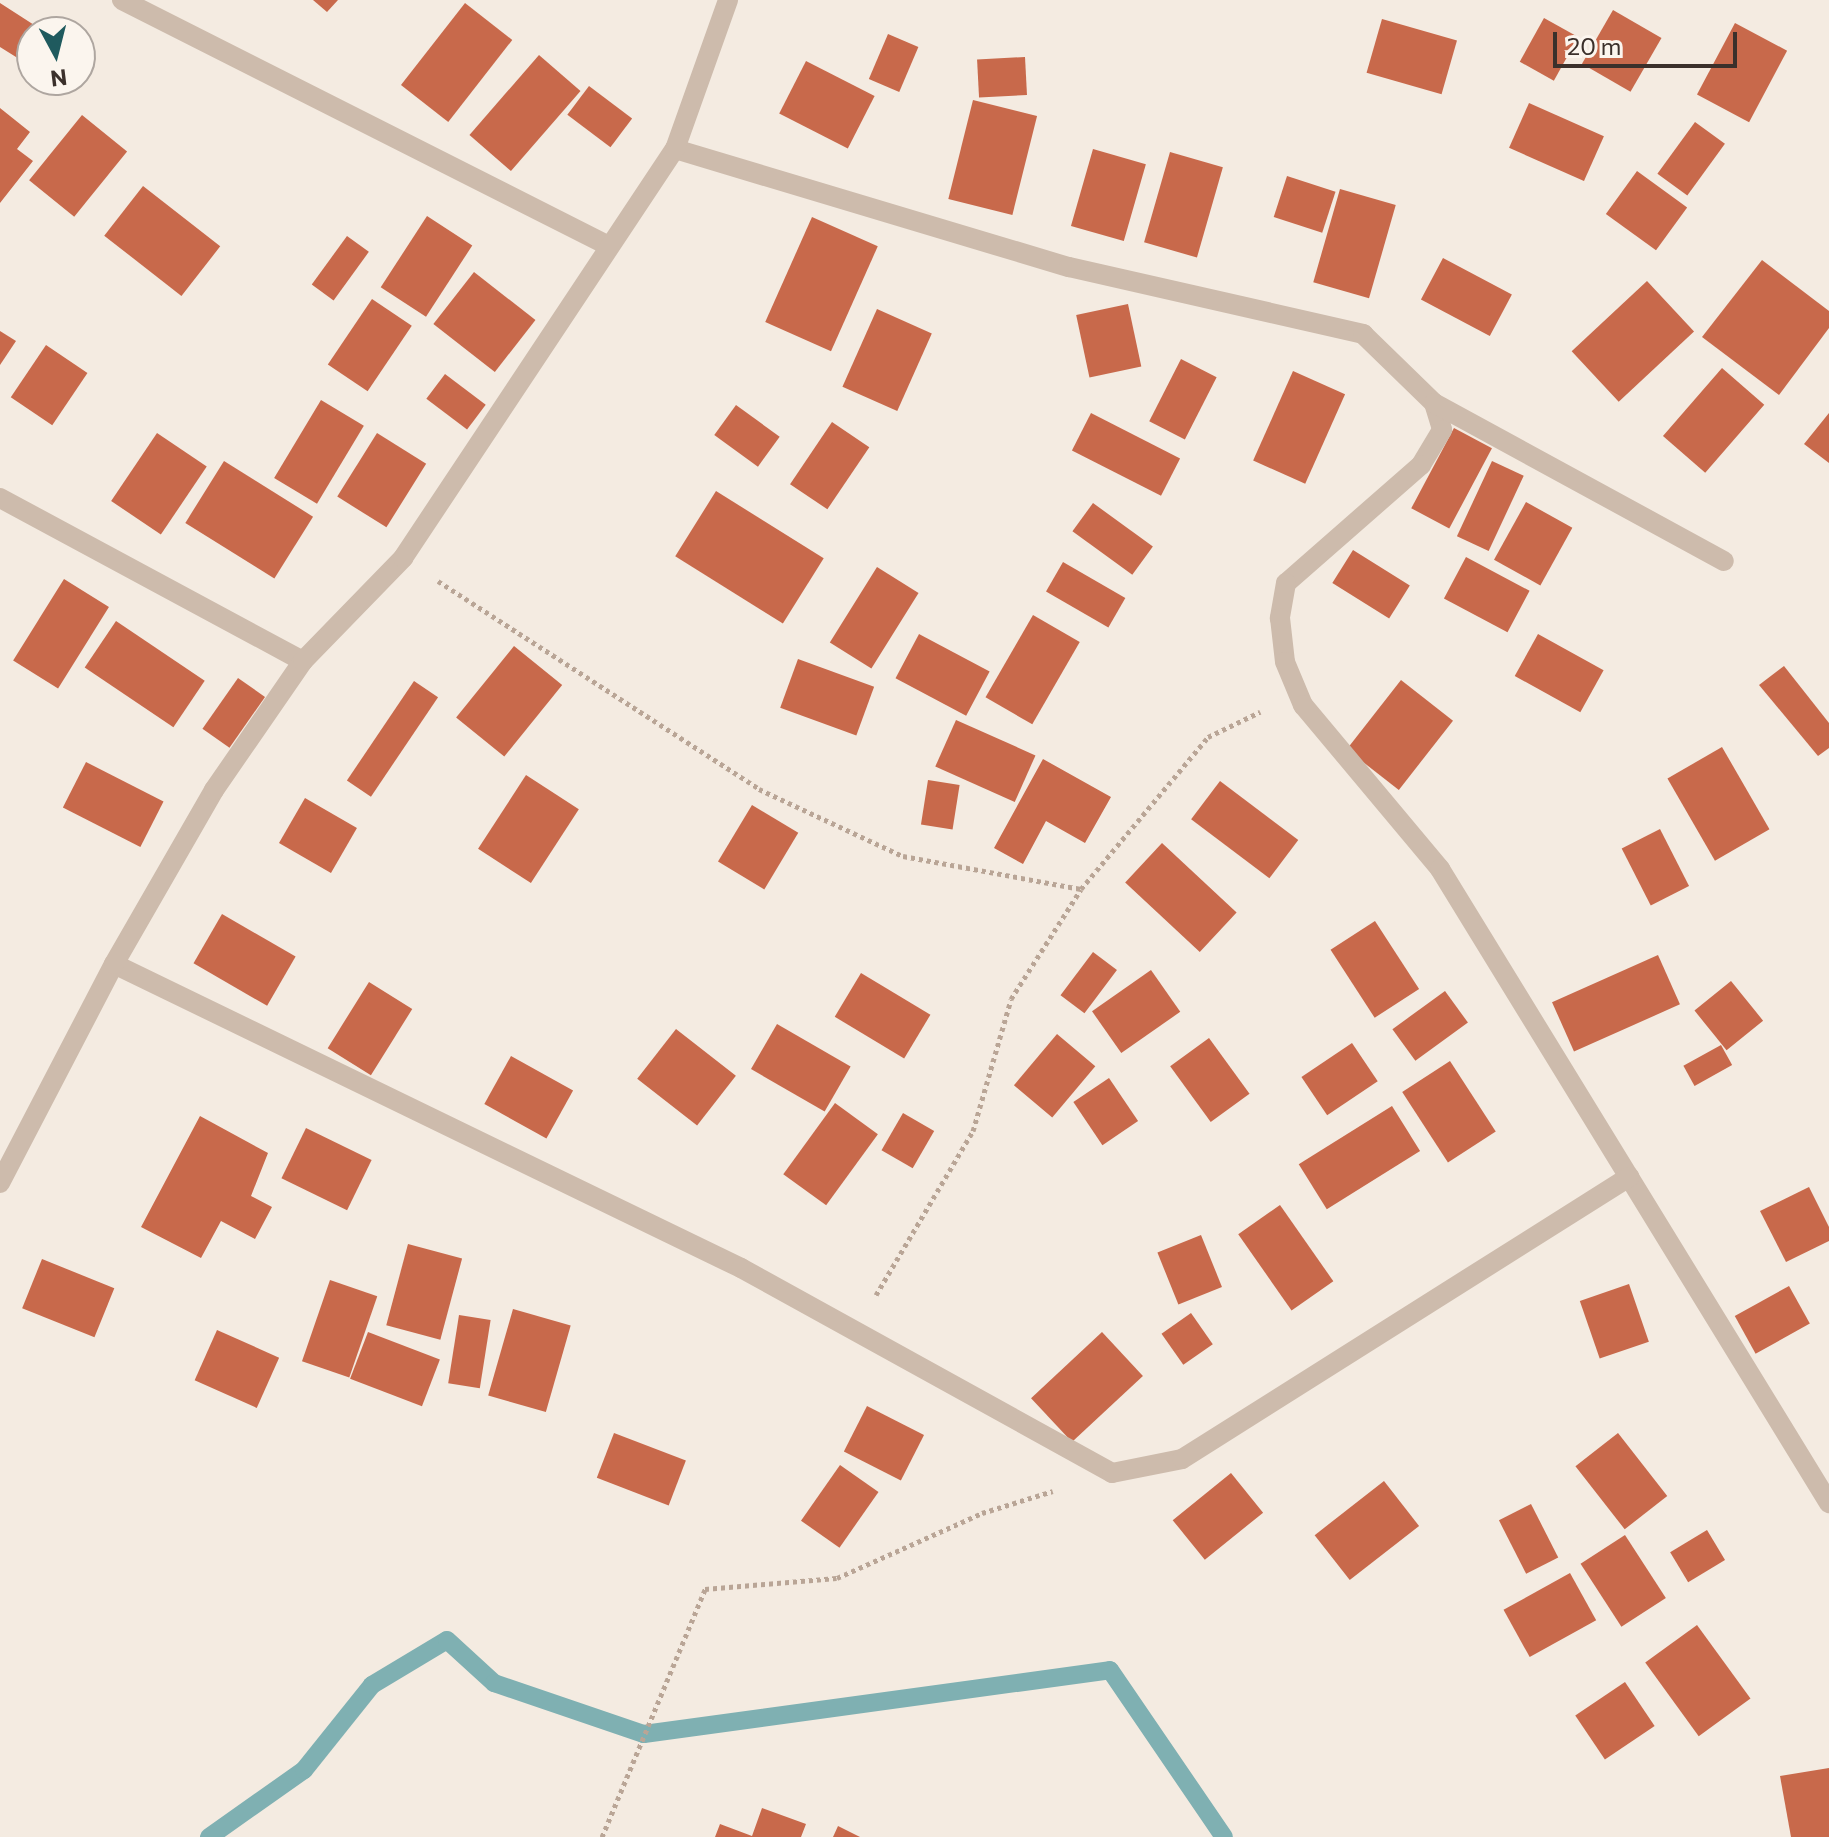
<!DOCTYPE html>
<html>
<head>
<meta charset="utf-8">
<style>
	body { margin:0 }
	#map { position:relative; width:1829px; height:1837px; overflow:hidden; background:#f4ebe1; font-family:Commissioner,sans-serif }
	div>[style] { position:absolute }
	.stream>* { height:18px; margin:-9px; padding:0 9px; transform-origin:9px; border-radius:9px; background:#7fb0b2 }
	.building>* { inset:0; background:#c8694b; transform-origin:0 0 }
	.path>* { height:5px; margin-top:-2.5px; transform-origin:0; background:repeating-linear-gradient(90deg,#b9a596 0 4px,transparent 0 8px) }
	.minor>* { height:20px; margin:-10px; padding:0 10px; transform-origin:10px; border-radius:10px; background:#cdbbac }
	span { translate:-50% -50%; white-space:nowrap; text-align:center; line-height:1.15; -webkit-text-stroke:8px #fbf5ee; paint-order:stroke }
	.north { position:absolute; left:16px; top:16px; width:80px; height:80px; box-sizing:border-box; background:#fbf5ee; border:2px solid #aea6a0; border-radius:50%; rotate:173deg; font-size:22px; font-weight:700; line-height:32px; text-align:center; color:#3b302b }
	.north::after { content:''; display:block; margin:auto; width:28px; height:36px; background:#1f5a5e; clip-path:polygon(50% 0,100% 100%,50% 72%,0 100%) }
	.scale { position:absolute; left:1553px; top:32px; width:184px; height:36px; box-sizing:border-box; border:4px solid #3b302b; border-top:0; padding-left:10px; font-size:24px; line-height:28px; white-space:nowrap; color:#3b302b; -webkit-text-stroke:6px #fbf5ee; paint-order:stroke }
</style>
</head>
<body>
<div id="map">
	<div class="stream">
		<i style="left:209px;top:1837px;width:116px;rotate:-35.2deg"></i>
		<i style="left:304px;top:1770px;width:109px;rotate:-51.3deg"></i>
		<i style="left:372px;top:1685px;width:87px;rotate:-31deg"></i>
		<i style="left:447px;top:1640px;width:64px;rotate:42.5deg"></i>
		<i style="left:494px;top:1683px;width:158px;rotate:18.8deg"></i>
		<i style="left:644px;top:1734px;width:470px;rotate:-7.8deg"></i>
		<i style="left:1110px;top:1670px;width:202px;rotate:55.7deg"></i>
	</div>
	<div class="building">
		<i style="clip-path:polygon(313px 0,338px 0,327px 12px)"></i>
		<i style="clip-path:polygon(0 3px,45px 32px,32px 32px,32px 67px,0 47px)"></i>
		<i style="left:465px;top:3px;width:60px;height:104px;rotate:38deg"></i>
		<i style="left:1613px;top:10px;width:56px;height:62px;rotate:30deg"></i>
		<i style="left:1544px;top:18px;width:39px;height:50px;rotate:29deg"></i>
		<i style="left:1382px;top:19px;width:78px;height:56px;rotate:16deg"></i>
		<i style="left:1735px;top:23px;width:59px;height:81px;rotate:28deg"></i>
		<i style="left:888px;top:34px;width:33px;height:49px;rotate:23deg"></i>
		<i style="left:539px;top:55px;width:55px;height:106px;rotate:41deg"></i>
		<i style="left:1025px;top:57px;width:38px;height:48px;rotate:87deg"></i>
		<i style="left:806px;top:61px;width:77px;height:59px;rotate:27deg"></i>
		<i style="left:589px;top:86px;width:54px;height:36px;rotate:37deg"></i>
		<i style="left:973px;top:100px;width:66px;height:102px;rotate:14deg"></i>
		<i style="left:1529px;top:103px;width:82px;height:49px;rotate:24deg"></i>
		<i style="clip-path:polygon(0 108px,30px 132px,17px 149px,33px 161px,0 203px)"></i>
		<i style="left:82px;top:115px;width:58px;height:84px;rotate:39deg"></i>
		<i style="left:1695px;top:122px;width:37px;height:64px;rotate:36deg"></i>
		<i style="left:1093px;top:149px;width:55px;height:80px;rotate:16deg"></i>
		<i style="left:1170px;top:152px;width:55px;height:94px;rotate:16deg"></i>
		<i style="left:1637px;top:171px;width:62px;height:53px;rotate:36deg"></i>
		<i style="left:1287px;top:176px;width:51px;height:43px;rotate:18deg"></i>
		<i style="left:143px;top:186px;width:98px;height:63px;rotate:38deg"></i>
		<i style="left:1340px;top:189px;width:58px;height:97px;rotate:16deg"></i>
		<i style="left:427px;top:216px;width:54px;height:85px;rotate:33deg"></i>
		<i style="left:812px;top:217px;width:72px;height:115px;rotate:24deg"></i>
		<i style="left:347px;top:236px;width:27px;height:60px;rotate:36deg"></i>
		<i style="left:1443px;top:258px;width:78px;height:47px;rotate:28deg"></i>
		<i style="clip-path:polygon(1762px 260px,1829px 311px,1829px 328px,1779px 395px,1702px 337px)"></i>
		<i style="left:474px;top:272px;width:78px;height:66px;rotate:38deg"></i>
		<i style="left:1647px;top:281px;width:69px;height:103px;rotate:47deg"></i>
		<i style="left:372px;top:299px;width:48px;height:79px;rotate:34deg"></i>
		<i style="left:1128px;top:304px;width:64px;height:53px;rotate:78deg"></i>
		<i style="left:877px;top:309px;width:60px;height:85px;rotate:24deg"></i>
		<i style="clip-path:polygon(0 331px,16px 341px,0 365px)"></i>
		<i style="left:46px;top:345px;width:50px;height:63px;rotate:34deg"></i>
		<i style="left:1181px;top:359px;width:40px;height:70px;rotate:27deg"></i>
		<i style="left:1722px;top:368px;width:56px;height:90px;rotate:41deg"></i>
		<i style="left:1293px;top:371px;width:57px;height:98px;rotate:24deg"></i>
		<i style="left:445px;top:374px;width:51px;height:31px;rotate:37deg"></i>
		<i style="left:321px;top:400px;width:50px;height:91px;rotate:31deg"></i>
		<i style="left:736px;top:405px;width:54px;height:37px;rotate:36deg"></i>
		<i style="left:1091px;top:413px;width:100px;height:42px;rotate:27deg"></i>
		<i style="clip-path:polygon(1829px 413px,1829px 463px,1804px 444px)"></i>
		<i style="left:832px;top:422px;width:45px;height:75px;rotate:34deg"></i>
		<i style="left:1454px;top:428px;width:43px;height:91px;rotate:28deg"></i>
		<i style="left:157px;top:433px;width:60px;height:82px;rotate:34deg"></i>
		<i style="left:377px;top:433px;width:58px;height:75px;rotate:32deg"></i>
		<i style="left:224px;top:461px;width:105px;height:73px;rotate:32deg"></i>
		<i style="left:1492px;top:461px;width:35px;height:83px;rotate:25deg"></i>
		<i style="left:716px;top:491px;width:127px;height:77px;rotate:32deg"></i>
		<i style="left:1526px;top:502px;width:53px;height:66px;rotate:29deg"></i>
		<i style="left:1093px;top:503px;width:74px;height:35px;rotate:36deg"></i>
		<i style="left:1353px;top:550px;width:67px;height:39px;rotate:32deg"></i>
		<i style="left:1466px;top:557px;width:72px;height:47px;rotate:28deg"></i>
		<i style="left:1063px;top:562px;width:72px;height:34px;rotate:30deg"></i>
		<i style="left:877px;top:567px;width:49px;height:89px;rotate:32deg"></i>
		<i style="left:64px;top:579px;width:53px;height:96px;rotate:32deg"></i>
		<i style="left:1033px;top:615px;width:54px;height:95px;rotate:30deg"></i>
		<i style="left:116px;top:621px;width:107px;height:56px;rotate:34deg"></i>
		<i style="left:919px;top:634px;width:80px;height:50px;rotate:28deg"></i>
		<i style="left:1538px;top:634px;width:75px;height:48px;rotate:29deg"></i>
		<i style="left:514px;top:646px;width:62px;height:92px;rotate:39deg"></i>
		<i style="left:798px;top:659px;width:81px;height:52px;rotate:20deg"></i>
		<i style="clip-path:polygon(1784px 666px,1829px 723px,1829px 748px,1818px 756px,1759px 685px)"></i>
		<i style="left:238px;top:678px;width:33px;height:62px;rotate:35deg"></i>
		<i style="left:1401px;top:680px;width:66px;height:88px;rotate:38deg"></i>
		<i style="left:414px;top:681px;width:29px;height:120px;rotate:34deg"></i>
		<i style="left:956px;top:720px;width:87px;height:51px;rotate:24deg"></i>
		<i style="left:1722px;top:747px;width:95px;height:63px;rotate:60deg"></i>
		<i style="clip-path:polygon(1043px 759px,1111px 797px,1085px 843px,1046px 821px,1023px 864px,994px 848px)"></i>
		<i style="left:86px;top:762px;width:87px;height:51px;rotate:27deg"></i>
		<i style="left:526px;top:775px;width:63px;height:88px;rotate:33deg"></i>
		<i style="left:928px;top:780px;width:32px;height:45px;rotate:9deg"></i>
		<i style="left:1220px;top:781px;width:98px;height:48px;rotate:37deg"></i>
		<i style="left:305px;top:798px;width:60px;height:52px;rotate:30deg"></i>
		<i style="left:752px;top:805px;width:54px;height:66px;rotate:31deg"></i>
		<i style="left:1660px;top:829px;width:64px;height:43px;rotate:63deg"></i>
		<i style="left:1162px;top:843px;width:102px;height:54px;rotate:43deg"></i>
		<i style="left:222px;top:914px;width:85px;height:57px;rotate:30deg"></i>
		<i style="left:1375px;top:921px;width:81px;height:53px;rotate:57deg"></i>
		<i style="left:1093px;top:952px;width:30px;height:54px;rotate:37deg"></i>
		<i style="left:1658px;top:955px;width:54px;height:116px;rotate:66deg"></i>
		<i style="left:1151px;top:970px;width:51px;height:72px;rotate:55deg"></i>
		<i style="left:861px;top:973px;width:81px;height:51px;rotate:31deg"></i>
		<i style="left:1731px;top:981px;width:51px;height:47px;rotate:51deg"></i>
		<i style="left:369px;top:982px;width:51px;height:78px;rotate:32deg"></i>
		<i style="left:1445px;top:991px;width:39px;height:65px;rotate:54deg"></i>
		<i style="left:777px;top:1024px;width:85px;height:52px;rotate:30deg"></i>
		<i style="left:676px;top:1029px;width:76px;height:63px;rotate:38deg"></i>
		<i style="left:1057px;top:1034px;width:50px;height:67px;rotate:40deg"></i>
		<i style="left:1209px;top:1038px;width:69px;height:48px;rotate:54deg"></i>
		<i style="left:1352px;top:1043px;width:46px;height:61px;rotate:56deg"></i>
		<i style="left:1721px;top:1045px;width:23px;height:43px;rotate:61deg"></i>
		<i style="left:511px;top:1056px;width:71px;height:55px;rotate:29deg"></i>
		<i style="left:1450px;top:1061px;width:84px;height:57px;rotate:57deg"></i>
		<i style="left:1109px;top:1078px;width:52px;height:43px;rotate:56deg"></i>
		<i style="left:835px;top:1103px;width:53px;height:88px;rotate:36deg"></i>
		<i style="left:1392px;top:1106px;width:53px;height:110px;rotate:58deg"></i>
		<i style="left:903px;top:1113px;width:36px;height:43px;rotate:30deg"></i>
		<i style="clip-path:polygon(200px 1116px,268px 1153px,251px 1196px,272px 1207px,255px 1239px,221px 1221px,201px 1258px,141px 1227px)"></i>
		<i style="left:306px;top:1128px;width:73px;height:56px;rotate:26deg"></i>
		<i style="clip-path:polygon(1809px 1187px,1829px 1227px,1829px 1241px,1786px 1262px,1760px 1211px)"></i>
		<i style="left:1280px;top:1205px;width:93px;height:51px;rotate:55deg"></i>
		<i style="left:1201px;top:1235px;width:56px;height:47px;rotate:68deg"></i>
		<i style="left:408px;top:1244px;width:56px;height:84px;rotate:15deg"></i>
		<i style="left:42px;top:1259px;width:78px;height:53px;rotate:22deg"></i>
		<i style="left:330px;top:1280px;width:50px;height:86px;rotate:19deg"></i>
		<i style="left:1629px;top:1284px;width:61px;height:52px;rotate:71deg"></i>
		<i style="left:1789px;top:1286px;width:43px;height:62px;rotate:61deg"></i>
		<i style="left:513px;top:1309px;width:60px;height:90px;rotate:16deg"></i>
		<i style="left:1191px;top:1313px;width:38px;height:36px;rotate:55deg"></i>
		<i style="left:459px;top:1315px;width:32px;height:69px;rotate:9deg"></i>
		<i style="left:217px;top:1330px;width:68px;height:55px;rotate:24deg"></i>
		<i style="left:368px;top:1332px;width:77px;height:50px;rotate:21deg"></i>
		<i style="left:1102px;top:1332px;width:60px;height:97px;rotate:47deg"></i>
		<i style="left:867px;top:1406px;width:64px;height:51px;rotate:27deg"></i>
		<i style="left:614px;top:1433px;width:77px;height:48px;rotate:21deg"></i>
		<i style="left:1618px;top:1433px;width:80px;height:54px;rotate:52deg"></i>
		<i style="left:840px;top:1465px;width:47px;height:68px;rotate:35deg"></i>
		<i style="left:1231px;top:1473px;width:51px;height:75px;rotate:51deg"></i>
		<i style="left:1384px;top:1481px;width:57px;height:88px;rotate:52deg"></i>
		<i style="left:1531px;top:1504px;width:60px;height:36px;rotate:63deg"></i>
		<i style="left:1707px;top:1530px;width:35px;height:43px;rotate:59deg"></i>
		<i style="left:1625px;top:1535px;width:75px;height:53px;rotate:57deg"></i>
		<i style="left:1570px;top:1573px;width:54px;height:76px;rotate:61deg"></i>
		<i style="left:1697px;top:1625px;width:91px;height:64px;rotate:54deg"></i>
		<i style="left:1625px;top:1682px;width:53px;height:60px;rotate:56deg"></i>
		<i style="clip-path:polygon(1829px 1768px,1829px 1837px,1791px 1837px,1780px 1776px)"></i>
		<i style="clip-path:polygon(762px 1808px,806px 1824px,801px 1837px,715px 1837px,720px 1824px,752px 1836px)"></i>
		<i style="clip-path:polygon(838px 1826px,860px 1837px,833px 1837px)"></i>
	</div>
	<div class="path">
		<i style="left:438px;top:581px;width:382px;rotate:32.9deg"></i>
		<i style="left:759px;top:789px;width:159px;rotate:25deg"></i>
		<i style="left:903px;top:856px;width:181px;rotate:10.5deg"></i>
		<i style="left:876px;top:1295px;width:191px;rotate:-59.4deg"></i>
		<i style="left:973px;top:1131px;width:137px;rotate:-73.9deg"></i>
		<i style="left:1011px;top:999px;width:130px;rotate:-57.5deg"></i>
		<i style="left:1081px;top:889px;width:198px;rotate:-50.1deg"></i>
		<i style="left:1208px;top:737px;width:58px;rotate:-25.7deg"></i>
		<i style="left:602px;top:1837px;width:269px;rotate:-67.4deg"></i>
		<i style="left:705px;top:1589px;width:132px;rotate:-4.8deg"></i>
		<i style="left:837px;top:1578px;width:159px;rotate:-24.1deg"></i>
		<i style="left:982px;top:1513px;width:74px;rotate:-17.2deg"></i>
	</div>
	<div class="minor">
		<i style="left:122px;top:0;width:543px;rotate:26.8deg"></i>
		<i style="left:675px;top:149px;width:411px;rotate:16.7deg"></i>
		<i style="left:1069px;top:267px;width:302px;rotate:12.8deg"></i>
		<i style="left:1363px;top:334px;width:99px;rotate:44.2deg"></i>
		<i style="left:1434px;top:403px;width:28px;rotate:73deg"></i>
		<i style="left:1442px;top:430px;width:41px;rotate:121deg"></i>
		<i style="left:1421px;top:465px;width:179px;rotate:138.8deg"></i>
		<i style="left:1286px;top:583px;width:36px;rotate:100deg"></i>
		<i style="left:1280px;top:618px;width:44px;rotate:83.5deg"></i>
		<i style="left:1285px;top:662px;width:47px;rotate:67.3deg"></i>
		<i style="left:1303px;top:705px;width:214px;rotate:50.1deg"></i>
		<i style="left:1440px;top:869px;width:744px;rotate:58.47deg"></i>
		<i style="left:1434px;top:403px;width:330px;rotate:28.6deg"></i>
		<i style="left:0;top:498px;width:344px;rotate:28.3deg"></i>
		<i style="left:114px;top:964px;width:697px;rotate:25.87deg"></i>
		<i style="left:741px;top:1268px;width:424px;rotate:28.9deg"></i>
		<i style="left:1112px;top:1473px;width:71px;rotate:-11.3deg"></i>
		<i style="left:1182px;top:1459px;width:529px;rotate:-32.25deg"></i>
		<i style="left:0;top:1183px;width:247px;rotate:-62.5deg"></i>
		<i style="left:114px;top:964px;width:201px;rotate:-60.1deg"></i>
		<i style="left:214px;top:790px;width:157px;rotate:-55.4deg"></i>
		<i style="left:303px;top:661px;width:144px;rotate:-45.8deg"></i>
		<i style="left:403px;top:558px;width:491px;rotate:-56.4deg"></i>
		<i style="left:675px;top:149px;width:158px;rotate:-70.4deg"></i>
	</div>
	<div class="north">N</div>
	<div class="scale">20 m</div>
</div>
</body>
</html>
